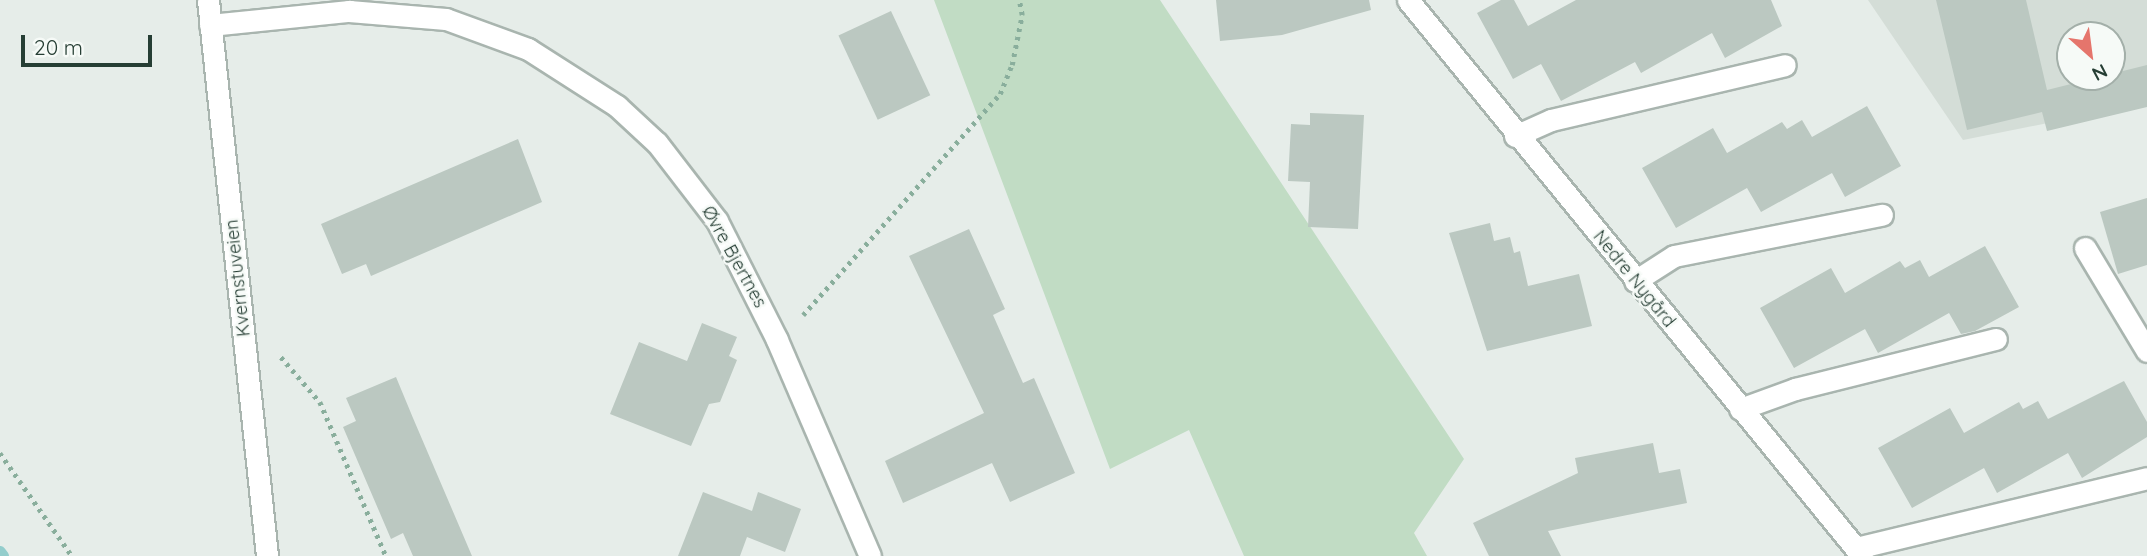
<!DOCTYPE html>
<html>
<head>
<meta charset="utf-8">
<style>
	body { margin:0 }
	#map { position:relative; width:2147px; height:556px; overflow:hidden; background:#e6ede9; font-family:Quicksand,sans-serif }
	div>[style] { position:absolute }
	.built>* { inset:0; background:#d4ddd7 }
	.green>* { inset:0; background:#c1dcc4 }
	.stream>* { height:12px; margin:-6px; padding:0 6px; transform-origin:6px; border-radius:6px; background:#93cdcc }
	.building>* { inset:0; background:#bbc8c1; transform-origin:0 0 }
	.path>* { height:4.5px; margin-top:-2.25px; transform-origin:0; background:repeating-linear-gradient(90deg,#89ae9c 0 3.5px,transparent 0 8.5px) }
	.roads { filter:drop-shadow(2px 0 #a9b5af) drop-shadow(-2px 0 #a9b5af) drop-shadow(0 2px #a9b5af) drop-shadow(0 -2px #a9b5af) }
	.service>* { height:21px; margin:-10.5px; padding:0 10.5px; transform-origin:10.5px; border-radius:10.5px; background:#fff }
	.minor>* { height:21px; margin:-10.5px; padding:0 10.5px; transform-origin:10.5px; border-radius:10.5px; background:#fff }
	span { translate:-50% -50%; white-space:nowrap; text-align:center; line-height:1.15; -webkit-text-stroke:5px #f6faf7; paint-order:stroke }
	.street-label { font-size:18px; color:#263e34 }
	.north { position:absolute; left:2056px; top:21px; width:70px; height:70px; box-sizing:border-box; background:#f6faf7; border:2px solid #a3afa9; border-radius:50%; rotate:152deg; font-size:19px; font-weight:700; line-height:28px; text-align:center; color:#263e34 }
	.north::after { content:''; display:block; margin:auto; width:24px; height:32px; background:#e5756c; clip-path:polygon(50% 0,100% 100%,50% 72%,0 100%) }
	.scale { position:absolute; left:21px; top:35px; width:131px; height:32px; box-sizing:border-box; border:4px solid #263e34; border-top:0; padding-left:9px; font-size:21px; line-height:24px; white-space:nowrap; color:#263e34; -webkit-text-stroke:5px #f6faf7; paint-order:stroke }
</style>
</head>
<body>
<div id="map">
	<div class="built">
		<i style="clip-path:polygon(evenodd,1868px 0,2147px 0,2147px 103px,1963px 140px,1868px 0,2070px 35px,2112px 35px,2112px 77px,2070px 77px,2070px 35px)"></i>
	</div>
	<div class="green">
		<i style="clip-path:polygon(934px 0,1160px 0,1464px 459px,1414px 533px,1427px 556px,1244px 556px,1189px 430px,1110px 469px)"></i>
	</div>
	<div class="stream">
		<i style="left:0;top:552px;width:5px;rotate:53deg"></i>
	</div>
	<div class="building">
		<i style="clip-path:polygon(1216px 0,1369px 0,1371px 10px,1282px 35px,1220px 41px)"></i>
		<i style="clip-path:polygon(1501px 0,1514px 0,1528px 26px,1576px 0,1771px 0,1782px 26px,1725px 58px,1712px 33px,1641px 73px,1635px 62px,1561px 101px,1541px 64px,1513px 79px,1477px 13px)"></i>
		<i style="clip-path:polygon(1936px 0,2026px 0,2047px 90px,2147px 65px,2147px 107px,2047px 131px,2042px 112px,1967px 130px)"></i>
		<i style="left:891px;top:11px;width:93px;height:58px;rotate:65deg"></i>
		<i style="clip-path:polygon(1867px 106px,1901px 166px,1845px 197px,1832px 173px,1761px 212px,1747px 188px,1676px 228px,1642px 168px,1713px 128px,1727px 153px,1782px 122px,1787px 129px,1802px 120px,1812px 137px)"></i>
		<i style="clip-path:polygon(1310px 113px,1364px 115px,1358px 229px,1308px 227px,1310px 182px,1288px 181px,1291px 124px,1310px 125px)"></i>
		<i style="clip-path:polygon(518px 139px,542px 202px,371px 276px,366px 264px,342px 274px,321px 224px)"></i>
		<i style="clip-path:polygon(2147px 198px,2147px 265px,2118px 274px,2100px 212px)"></i>
		<i style="clip-path:polygon(1490px 223px,1494px 241px,1510px 237px,1514px 253px,1520px 251px,1528px 286px,1579px 274px,1592px 326px,1487px 351px,1449px 233px)"></i>
		<i style="clip-path:polygon(969px 229px,1005px 309px,993px 315px,1023px 383px,1034px 378px,1075px 473px,1010px 502px,992px 463px,903px 503px,885px 461px,984px 413px,909px 256px)"></i>
		<i style="clip-path:polygon(1985px 246px,2019px 307px,1975px 331px,1961px 334px,1949px 313px,1878px 353px,1865px 329px,1794px 368px,1760px 308px,1831px 268px,1845px 293px,1900px 261px,1905px 268px,1920px 260px,1929px 277px)"></i>
		<i style="clip-path:polygon(702px 323px,737px 337px,729px 356px,737px 360px,720px 402px,709px 404px,691px 446px,610px 414px,639px 342px,687px 361px)"></i>
		<i style="clip-path:polygon(396px 377px,413px 418px,472px 556px,413px 556px,403px 533px,391px 539px,343px 427px,356px 421px,346px 398px)"></i>
		<i style="clip-path:polygon(2124px 381px,2147px 422px,2147px 437px,2082px 478px,2068px 453px,1997px 493px,1984px 468px,1912px 508px,1878px 448px,1950px 408px,1964px 433px,2019px 402px,2023px 409px,2038px 401px,2048px 419px)"></i>
		<i style="clip-path:polygon(1653px 443px,1659px 473px,1680px 469px,1687px 503px,1548px 531px,1561px 556px,1489px 556px,1473px 523px,1578px 473px,1575px 458px)"></i>
		<i style="clip-path:polygon(703px 492px,752px 511px,758px 492px,801px 509px,785px 552px,747px 537px,740px 556px,678px 556px)"></i>
	</div>
	<div class="path">
		<i style="left:803px;top:315px;width:296px;rotate:-48.3deg"></i>
		<i style="left:1000px;top:94px;width:31px;rotate:-68deg"></i>
		<i style="left:1012px;top:65px;width:51px;rotate:-78.7deg"></i>
		<i style="left:1022px;top:15px;width:15px;rotate:-101deg"></i>
		<i style="left:281px;top:357px;width:60px;rotate:49.1deg"></i>
		<i style="left:320px;top:402px;width:168px;rotate:66.8deg"></i>
		<i style="left:0;top:453px;width:126px;rotate:55deg"></i>
	</div>
	<div class="roads">
		<div class="service">
			<i style="left:1515px;top:136px;width:39px;rotate:-24deg"></i>
			<i style="left:1551px;top:120px;width:240px;rotate:-13.2deg"></i>
			<i style="left:2085px;top:248px;width:120px;rotate:59deg"></i>
			<i style="left:1635px;top:281px;width:46px;rotate:-32.7deg"></i>
			<i style="left:1674px;top:256px;width:212px;rotate:-11.2deg"></i>
			<i style="left:1740px;top:409px;width:59px;rotate:-20deg"></i>
			<i style="left:1795px;top:389px;width:207px;rotate:-14deg"></i>
			<i style="left:1856px;top:548px;width:299px;rotate:-13.5deg"></i>
		</div>
		<div class="minor">
			<i style="left:208px;top:0;width:559px;rotate:83.94deg"></i>
			<i style="left:1408px;top:0;width:718px;rotate:50.77deg"></i>
			<i style="left:210px;top:25px;width:140px;rotate:-5.8deg"></i>
			<i style="left:349px;top:11px;width:97px;rotate:4.7deg"></i>
			<i style="left:446px;top:19px;width:87px;rotate:20.1deg"></i>
			<i style="left:528px;top:49px;width:106px;rotate:32.6deg"></i>
			<i style="left:617px;top:106px;width:54px;rotate:42.8deg"></i>
			<i style="left:657px;top:143px;width:98px;rotate:52.4deg"></i>
			<i style="left:717px;top:221px;width:133px;rotate:63.2deg"></i>
			<i style="left:777px;top:340px;width:235px;rotate:66.7deg"></i>
		</div>
	</div>
	<div class="street-label">
		<span style="left:734px;top:257px;rotate:61deg">Øvre Bjertnes</span>
		<span style="left:238px;top:278px;rotate:-96deg">Kvernstuveien</span>
		<span style="left:1634px;top:279px;rotate:51deg">Nedre Nygård</span>
	</div>
	<div class="north">N</div>
	<div class="scale">20 m</div>
</div>
</body>
</html>
